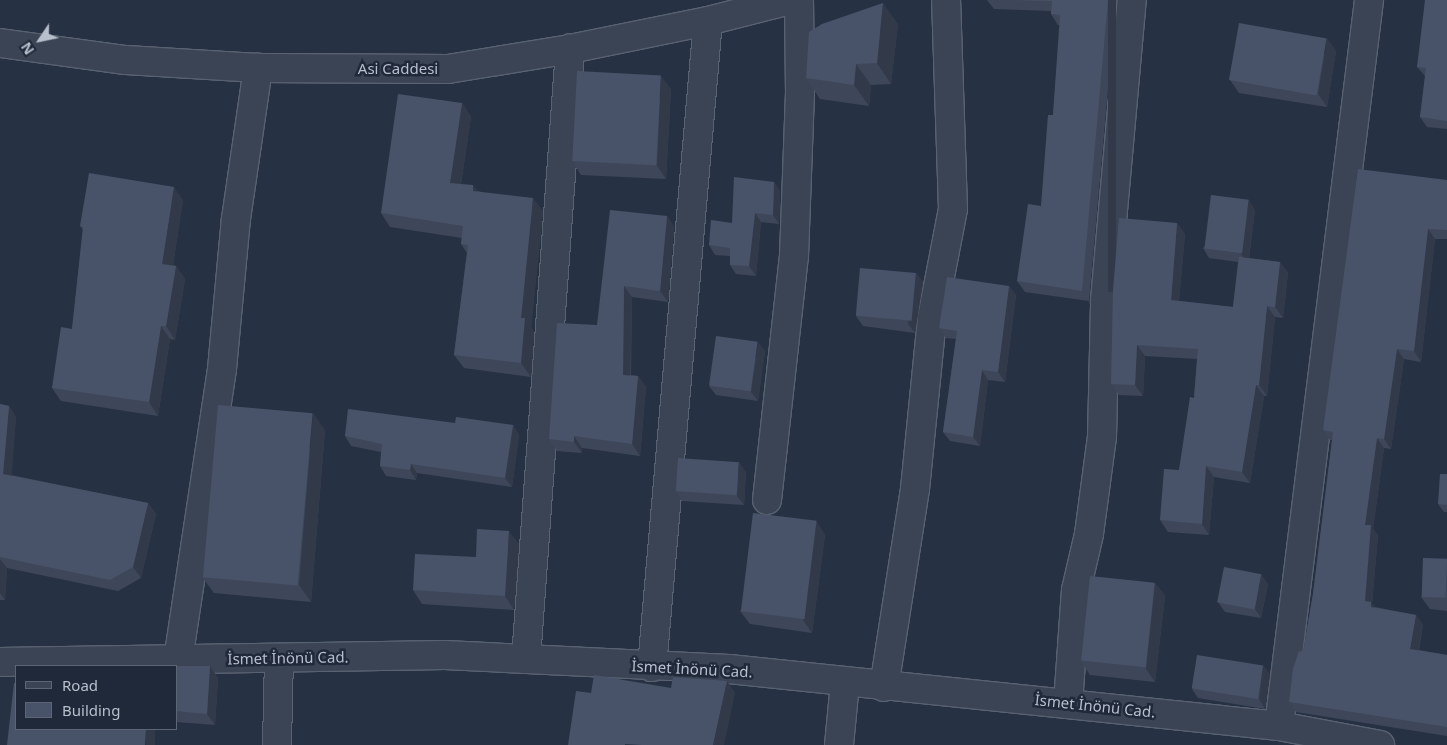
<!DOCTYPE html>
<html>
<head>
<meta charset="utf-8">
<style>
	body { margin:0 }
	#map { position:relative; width:1447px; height:745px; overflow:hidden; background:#263244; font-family:"Noto Sans",sans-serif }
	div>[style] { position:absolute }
	.roads { filter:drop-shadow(1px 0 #596271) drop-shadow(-1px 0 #596271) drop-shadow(0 1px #596271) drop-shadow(0 -1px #596271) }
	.minor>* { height:28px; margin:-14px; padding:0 14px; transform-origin:14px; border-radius:14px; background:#3b4454 }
	.wall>* { inset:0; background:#3e475a }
	.shaded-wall>* { inset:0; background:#323a4a; transform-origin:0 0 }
	.building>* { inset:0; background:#485369; transform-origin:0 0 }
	span { translate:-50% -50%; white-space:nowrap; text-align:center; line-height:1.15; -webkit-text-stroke:5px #1f2939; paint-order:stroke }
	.street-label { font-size:15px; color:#b8bfcd }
	.legend { position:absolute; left:15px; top:665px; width:162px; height:65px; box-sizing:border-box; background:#1f2939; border:1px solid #5c6574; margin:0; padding:6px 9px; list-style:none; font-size:15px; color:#b8bfcd }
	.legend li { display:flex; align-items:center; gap:10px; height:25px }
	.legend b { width:25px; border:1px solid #5c6574 }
	.north { position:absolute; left:15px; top:15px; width:50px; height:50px; -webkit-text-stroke:4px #1f2939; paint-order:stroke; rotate:236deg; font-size:14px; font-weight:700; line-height:20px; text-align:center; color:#b8bfcd }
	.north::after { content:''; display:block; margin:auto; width:18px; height:22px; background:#b8bfcd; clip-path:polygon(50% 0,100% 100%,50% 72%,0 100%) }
</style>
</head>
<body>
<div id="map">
	<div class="roads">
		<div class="minor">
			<i style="left:0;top:43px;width:127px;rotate:7.7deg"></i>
			<i style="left:126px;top:60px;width:132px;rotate:3.5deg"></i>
			<i style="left:258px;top:68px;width:190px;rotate:0.3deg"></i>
			<i style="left:448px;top:69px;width:124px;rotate:-9.3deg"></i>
			<i style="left:570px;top:49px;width:141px;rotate:-11.5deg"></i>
			<i style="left:708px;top:21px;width:85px;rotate:-14.4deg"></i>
			<i style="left:767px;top:500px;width:245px;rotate:-83.7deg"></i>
			<i style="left:794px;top:256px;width:162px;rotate:-87.9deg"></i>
			<i style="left:800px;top:94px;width:94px;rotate:-90.6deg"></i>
			<i style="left:526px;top:659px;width:612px;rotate:-85.87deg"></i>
			<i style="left:178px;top:660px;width:294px;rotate:-81.4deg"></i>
			<i style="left:222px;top:369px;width:151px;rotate:-84.7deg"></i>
			<i style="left:236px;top:219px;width:153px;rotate:-81.7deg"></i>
			<i style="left:0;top:662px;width:445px;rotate:-0.9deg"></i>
			<i style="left:445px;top:655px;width:284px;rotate:2.8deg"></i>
			<i style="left:729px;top:669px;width:553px;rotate:5.92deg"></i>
			<i style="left:1279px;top:726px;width:103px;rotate:10.7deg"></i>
			<i style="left:652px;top:667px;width:648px;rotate:-85.05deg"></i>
			<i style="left:884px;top:687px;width:200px;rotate:-81.1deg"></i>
			<i style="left:915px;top:489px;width:172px;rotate:-84.3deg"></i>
			<i style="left:932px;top:318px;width:111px;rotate:-79.1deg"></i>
			<i style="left:953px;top:209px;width:209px;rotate:-91.9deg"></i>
			<i style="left:1068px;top:704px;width:114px;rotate:-86deg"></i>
			<i style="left:1076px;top:590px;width:57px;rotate:-76.9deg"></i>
			<i style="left:1089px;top:534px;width:98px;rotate:-82.4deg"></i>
			<i style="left:1102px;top:437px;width:137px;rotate:-88.7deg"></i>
			<i style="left:1105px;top:300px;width:301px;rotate:-84.9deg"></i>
			<i style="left:1279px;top:726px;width:732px;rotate:-82.93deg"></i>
			<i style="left:277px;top:745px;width:86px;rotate:-88.7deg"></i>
			<i style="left:839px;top:745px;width:62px;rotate:-84.5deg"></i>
		</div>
	</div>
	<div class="wall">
		<i style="clip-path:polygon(987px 0,1116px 0,1089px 301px,1025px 292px,1017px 281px,1041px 206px,1053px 115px,1060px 25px,1058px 25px,1051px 14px,1051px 11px,994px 9px)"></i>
		<i style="clip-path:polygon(1447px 0,1447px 129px,1427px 127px,1420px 117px,1425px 76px,1417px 67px)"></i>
		<i style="clip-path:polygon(898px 24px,891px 84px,871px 85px,869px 106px,820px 99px,806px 78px)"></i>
		<i style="clip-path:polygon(1336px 51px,1327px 107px,1239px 93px,1230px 80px)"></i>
		<i style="clip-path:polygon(671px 89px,666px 179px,581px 175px,572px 161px)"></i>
		<i style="clip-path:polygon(462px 103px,471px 117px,461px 184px,478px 191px,543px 211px,531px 327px,534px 332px,531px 377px,464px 368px,454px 355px,467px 253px,461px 244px,462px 238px,390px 227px,381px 213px)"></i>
		<i style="clip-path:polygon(1447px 180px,1447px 239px,1435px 239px,1421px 362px,1404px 359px,1391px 449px,1384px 448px,1373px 529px,1378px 535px,1372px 604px,1375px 607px,1416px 615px,1423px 625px,1419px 650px,1447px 655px,1447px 736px,1296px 712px,1289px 702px,1303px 652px,1313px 594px,1332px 440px,1330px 440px,1323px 430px)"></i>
		<i style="clip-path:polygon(774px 182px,780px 191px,779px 224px,761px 222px,756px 276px,736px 274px,730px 265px,730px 256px,715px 255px,709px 245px)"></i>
		<i style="clip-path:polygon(183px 200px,173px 265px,176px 266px,185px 279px,175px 340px,170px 339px,158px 416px,61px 401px,52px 388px,72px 329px,83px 230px,80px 226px)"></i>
		<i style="clip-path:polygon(1255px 210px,1249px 258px,1280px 262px,1288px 273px,1283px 318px,1275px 317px,1267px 396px,1264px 396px,1250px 483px,1214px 477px,1209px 535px,1168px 532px,1160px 520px,1179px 470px,1194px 398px,1197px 359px,1145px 356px,1143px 396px,1119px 395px,1111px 384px,1177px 223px,1185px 234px,1179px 301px,1233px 307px,1238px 262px,1209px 258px,1203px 248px)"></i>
		<i style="clip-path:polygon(667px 216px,674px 227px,668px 302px,632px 297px,631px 375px,638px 376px,646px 387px,640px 456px,582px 448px,582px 453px,557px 451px,549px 439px,597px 325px)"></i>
		<i style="clip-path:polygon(916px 273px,923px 282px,915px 333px,863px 326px,856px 316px)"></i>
		<i style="clip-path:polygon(1009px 286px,1016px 295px,1005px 382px,988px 380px,980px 446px,950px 441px,943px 432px,956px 339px,946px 338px,939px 328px)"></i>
		<i style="clip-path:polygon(765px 351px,758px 401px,716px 395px,709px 386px)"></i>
		<i style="clip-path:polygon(0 404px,9px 406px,16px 417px,11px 475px,148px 503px,156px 514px,141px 578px,118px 591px,7px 568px,5px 600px,0 600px)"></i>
		<i style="clip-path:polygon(455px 423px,513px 425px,519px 435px,512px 487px,417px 473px,416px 480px,386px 476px,380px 466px,381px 452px,351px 446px,345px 436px)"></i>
		<i style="clip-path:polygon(325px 430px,311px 602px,214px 593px,202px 577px)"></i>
		<i style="clip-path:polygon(746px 472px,744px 505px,682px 501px,676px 491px)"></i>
		<i style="clip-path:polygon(1447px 474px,1447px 512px,1444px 512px,1438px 504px)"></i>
		<i style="clip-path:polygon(816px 521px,825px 535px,812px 633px,750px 624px,740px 611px)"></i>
		<i style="clip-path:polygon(519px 544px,514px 610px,422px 604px,413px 590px)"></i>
		<i style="clip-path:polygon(1447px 559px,1447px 611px,1430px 609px,1421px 597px)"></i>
		<i style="clip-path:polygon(1155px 583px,1165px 596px,1155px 682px,1090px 675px,1081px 661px)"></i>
		<i style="clip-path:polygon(1268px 584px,1261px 618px,1225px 612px,1218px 602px)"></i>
		<i style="clip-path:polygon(176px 666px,218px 678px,215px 725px,176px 722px)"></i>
		<i style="clip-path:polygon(1270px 674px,1265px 709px,1198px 698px,1192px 689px)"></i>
	</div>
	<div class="shaded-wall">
		<i style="left:1108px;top:0;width:8px;height:292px"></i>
		<i style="clip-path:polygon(883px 3px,898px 24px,891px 84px,877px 63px)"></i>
		<i style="clip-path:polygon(1327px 38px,1336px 51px,1327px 107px,1318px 94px)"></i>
		<i style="clip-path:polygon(856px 64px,871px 85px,869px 106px,854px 85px)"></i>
		<i style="clip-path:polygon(661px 76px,671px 89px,666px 179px,657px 166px)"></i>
		<i style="clip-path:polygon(462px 103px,471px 117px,459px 196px,450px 183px)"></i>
		<i style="clip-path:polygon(774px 182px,780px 191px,779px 224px,773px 215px)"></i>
		<i style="clip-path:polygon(473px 185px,483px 198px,473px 191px)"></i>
		<i style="clip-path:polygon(174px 187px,183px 200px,171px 277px,162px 264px)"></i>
		<i style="clip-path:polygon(533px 198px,543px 211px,531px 327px,534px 332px,531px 377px,521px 363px,521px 318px)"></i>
		<i style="clip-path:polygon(1249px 200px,1255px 210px,1248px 263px,1241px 254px)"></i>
		<i style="clip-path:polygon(755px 213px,761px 222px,756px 276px,749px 266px)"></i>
		<i style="clip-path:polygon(667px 216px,674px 227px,668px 302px,660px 291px)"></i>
		<i style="clip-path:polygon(1177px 223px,1185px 234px,1178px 312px,1171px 300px)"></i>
		<i style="clip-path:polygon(1428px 229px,1435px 239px,1421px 362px,1414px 351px)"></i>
		<i style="clip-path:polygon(1280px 262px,1288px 273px,1283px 318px,1275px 307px)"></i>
		<i style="clip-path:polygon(176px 266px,185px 279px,175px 340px,166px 326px)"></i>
		<i style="clip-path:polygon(916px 273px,923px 282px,915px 333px,908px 324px)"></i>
		<i style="clip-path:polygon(624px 286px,632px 297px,630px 386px,623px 375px)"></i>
		<i style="clip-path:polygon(1009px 286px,1016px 295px,1005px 382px,998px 372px)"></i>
		<i style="clip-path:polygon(1267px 306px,1275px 317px,1267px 396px,1259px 385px)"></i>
		<i style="clip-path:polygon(161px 326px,170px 339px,158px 416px,149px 402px)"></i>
		<i style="clip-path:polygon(758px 342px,765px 351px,758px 401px,751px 392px)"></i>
		<i style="clip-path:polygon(1137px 345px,1145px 356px,1143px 396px,1135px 385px)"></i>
		<i style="clip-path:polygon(1397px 349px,1404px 359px,1391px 449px,1384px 439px)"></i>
		<i style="clip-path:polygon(982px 370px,988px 380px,980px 446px,973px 437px)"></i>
		<i style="clip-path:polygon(638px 376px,646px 387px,640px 456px,632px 444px)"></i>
		<i style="clip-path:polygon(1256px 385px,1264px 396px,1250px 483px,1242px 472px)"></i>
		<i style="clip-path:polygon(9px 406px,16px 417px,11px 485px,3px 474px)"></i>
		<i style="clip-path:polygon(313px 413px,325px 430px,311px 602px,299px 585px)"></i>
		<i style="clip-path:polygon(513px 425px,519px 435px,512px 487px,505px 478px)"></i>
		<i style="clip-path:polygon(574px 436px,582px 448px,582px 453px,574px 442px)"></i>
		<i style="clip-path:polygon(1377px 438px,1384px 448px,1373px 529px,1378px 535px,1372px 604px,1378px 612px,1378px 617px,1365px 601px,1365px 525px)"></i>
		<i style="clip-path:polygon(739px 462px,746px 472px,744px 505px,737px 496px)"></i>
		<i style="clip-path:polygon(411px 464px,417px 473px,416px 480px,410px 470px)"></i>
		<i style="clip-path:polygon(1206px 466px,1214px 477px,1209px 535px,1202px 524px)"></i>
		<i style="clip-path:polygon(148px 503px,156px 514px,141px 578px,133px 567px)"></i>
		<i style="clip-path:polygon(816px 521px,825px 535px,812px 633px,803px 620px)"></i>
		<i style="clip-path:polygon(509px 531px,519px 544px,514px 610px,505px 596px)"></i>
		<i style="clip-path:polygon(0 559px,7px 568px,5px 600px,0 593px)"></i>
		<i style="clip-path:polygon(1261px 574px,1268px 584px,1261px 618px,1255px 609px)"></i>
		<i style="clip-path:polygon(1155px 583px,1165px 596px,1155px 682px,1146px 669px)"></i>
		<i style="clip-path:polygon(1416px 615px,1423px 625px,1417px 659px,1410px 649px)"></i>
		<i style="clip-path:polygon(1263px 665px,1270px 674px,1265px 709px,1259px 699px)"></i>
		<i style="clip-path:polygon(210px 666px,218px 678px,215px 725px,207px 714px)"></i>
		<i style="clip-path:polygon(727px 681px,735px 693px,724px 745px,713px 745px)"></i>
		<i style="left:146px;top:729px;width:9px;height:16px"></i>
	</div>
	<div class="building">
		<i style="clip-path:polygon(1016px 0,1108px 0,1082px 291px,1017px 281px,1028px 204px,1041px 206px,1048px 115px,1053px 115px,1060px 15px,1051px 14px,1052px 1px)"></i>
		<i style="clip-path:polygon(1425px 0,1447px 0,1447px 121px,1420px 117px,1426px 68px,1417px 67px)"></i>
		<i style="clip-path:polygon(883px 3px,877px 63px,856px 64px,854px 85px,806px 78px,809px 32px,822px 24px)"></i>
		<i style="left:1239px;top:23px;width:89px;height:58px;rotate:10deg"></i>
		<i style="left:577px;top:71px;width:84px;height:90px;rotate:3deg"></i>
		<i style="clip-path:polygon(398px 94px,462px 103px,450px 183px,473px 185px,473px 191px,533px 198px,521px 318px,525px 318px,521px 363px,454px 355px,468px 245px,461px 244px,463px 226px,381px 213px)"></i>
		<i style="clip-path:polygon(1358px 169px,1447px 180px,1447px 230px,1428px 229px,1414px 351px,1397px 349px,1384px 439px,1377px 438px,1365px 525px,1371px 525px,1365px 601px,1371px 602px,1371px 607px,1416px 615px,1410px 649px,1447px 655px,1447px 727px,1289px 702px,1293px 669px,1299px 651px,1303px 652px,1313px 594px,1333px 432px,1323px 430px)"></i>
		<i style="clip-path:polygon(89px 173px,174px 187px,162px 264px,176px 266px,166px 326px,161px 326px,149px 402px,52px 388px,61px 327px,72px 329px,83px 227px,80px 226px)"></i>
		<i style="clip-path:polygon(734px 177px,774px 182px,773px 215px,755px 213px,749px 266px,730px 265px,730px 248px,709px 245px,711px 220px,732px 223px)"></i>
		<i style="left:1211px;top:195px;width:38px;height:54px;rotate:7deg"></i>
		<i style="clip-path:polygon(610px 210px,667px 216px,660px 291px,624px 286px,623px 375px,638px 376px,632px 444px,574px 436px,574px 442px,549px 439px,557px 323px,597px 325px)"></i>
		<i style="clip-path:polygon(1119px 218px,1177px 223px,1171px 300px,1233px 307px,1239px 257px,1280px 262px,1275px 307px,1267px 306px,1259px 385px,1256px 385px,1242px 472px,1206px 466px,1202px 524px,1160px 520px,1164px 469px,1179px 470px,1190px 397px,1194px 398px,1198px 349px,1137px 345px,1135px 385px,1111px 384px,1113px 290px)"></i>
		<i style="left:860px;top:268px;width:56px;height:48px;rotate:5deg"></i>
		<i style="clip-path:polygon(947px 277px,1009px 286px,998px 372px,982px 370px,973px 437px,943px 432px,957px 331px,939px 328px)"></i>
		<i style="left:716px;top:336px;width:42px;height:50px;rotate:8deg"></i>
		<i style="clip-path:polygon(0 404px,9px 406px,3px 474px,148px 503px,133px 567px,110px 580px,0 557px)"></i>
		<i style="left:218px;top:405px;width:95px;height:173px;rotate:5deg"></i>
		<i style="clip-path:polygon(348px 409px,455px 423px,456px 417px,513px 425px,505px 478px,411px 464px,410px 470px,380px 466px,382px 444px,345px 436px)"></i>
		<i style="left:678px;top:458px;width:61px;height:33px;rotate:4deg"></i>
		<i style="clip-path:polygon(1440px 474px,1447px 474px,1447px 505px,1438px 504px)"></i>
		<i style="left:753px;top:513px;width:64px;height:99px;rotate:7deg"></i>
		<i style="clip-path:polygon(477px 529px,509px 531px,505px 596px,413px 590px,415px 554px,476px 557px)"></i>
		<i style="left:1423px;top:558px;width:24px;height:39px;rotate:2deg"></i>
		<i style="left:1224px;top:567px;width:38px;height:36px;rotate:11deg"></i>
		<i style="left:1090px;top:576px;width:65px;height:85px;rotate:6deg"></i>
		<i style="left:1197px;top:655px;width:67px;height:34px;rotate:9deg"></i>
		<i style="clip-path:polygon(176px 666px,210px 666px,207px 714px,176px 711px)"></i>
		<i style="clip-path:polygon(594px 675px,671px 688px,673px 677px,727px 681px,713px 745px,642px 745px,625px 744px,625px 745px,568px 745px,576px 691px,591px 693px)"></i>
		<i style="clip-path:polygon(14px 683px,16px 683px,16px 729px,146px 729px,145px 745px,7px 745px)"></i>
	</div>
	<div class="street-label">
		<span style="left:398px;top:69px">Asi Caddesi</span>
		<span style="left:288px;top:658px;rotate:-1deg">İsmet İnönü Cad.</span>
		<span style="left:692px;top:669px;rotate:3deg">İsmet İnönü Cad.</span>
		<span style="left:1095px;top:706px;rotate:6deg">İsmet İnönü Cad.</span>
	</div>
	<ul class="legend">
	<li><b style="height:6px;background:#3b4454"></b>Road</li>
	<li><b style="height:14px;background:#485369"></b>Building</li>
	</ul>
	<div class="north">N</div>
</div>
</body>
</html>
